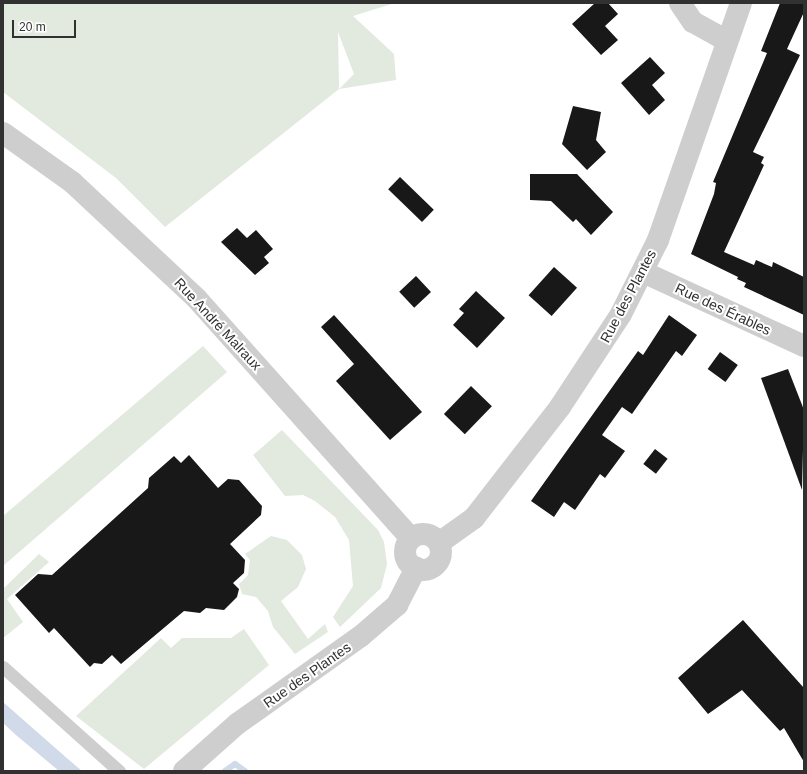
<!DOCTYPE html>
<html>
<head>
<meta charset="utf-8">
<style>
	body { margin:0 }
	#map { position:relative; width:807px; height:774px; overflow:hidden; background:#fff; font-family:Arial,sans-serif }
	div>[style] { position:absolute }
	.green>* { inset:0; background:#e2e9de }
	.water>* { inset:0; background:#d0dae9 }
	.stream>* { height:6px; margin:-3px; padding:0 3px; transform-origin:3px; border-radius:3px; background:#d0dae9 }
	.building>* { inset:0; background:#181818; transform-origin:0 0 }
	.lane>* { height:13px; margin:-6.5px; padding:0 6.5px; transform-origin:6.5px; border-radius:6.5px; background:#cecece }
	.street>* { height:22px; margin:-11px; padding:0 11px; transform-origin:11px; border-radius:11px; background:#cecece }
	.street>.ring { margin:-11px; padding:0; box-sizing:content-box; background:none; border:22px solid #cecece; border-radius:50% }
	span { translate:-50% -50%; white-space:nowrap; text-align:center; line-height:1.15; -webkit-text-stroke:4px #fff; paint-order:stroke }
	.street-label { font-size:14px; color:#313131 }
	.frame { position:absolute; inset:0; border:4px solid #313131; pointer-events:none }
	.scale { position:absolute; left:12px; top:20px; width:64px; height:18px; box-sizing:border-box; border:2px solid #313131; border-top:0; padding-left:5px; font-size:12px; line-height:14px; white-space:nowrap; color:#313131; -webkit-text-stroke:3px #fff; paint-order:stroke }
</style>
</head>
<body>
<div id="map">
	<div class="green">
		<i style="clip-path:polygon(evenodd,3px 3px,395px 3px,353px 16px,394px 54px,396px 80px,339px 89px,165px 227px,116px 178px,3px 92px,3px 3px,338px 32px,354px 74px,339px 89px,338px 32px)"></i>
		<i style="clip-path:polygon(203px 346px,227px 372px,3px 566px,3px 516px)"></i>
		<i style="clip-path:polygon(282px 430px,378px 530px,384px 542px,387px 564px,381px 588px,340px 627px,333px 617px,353px 586px,349px 540px,335px 517px,315px 501px,303px 495px,285px 496px,253px 455px)"></i>
		<i style="clip-path:polygon(271px 536px,287px 540px,302px 555px,306px 569px,298px 587px,281px 601px,308px 639px,325px 624px,328px 632px,295px 654px,273px 627px,268px 611px,256px 597px,242px 594px,239px 584px,248px 575px,250px 560px,245px 554px)"></i>
		<i style="clip-path:polygon(39px 554px,49px 562px,7px 599px,23px 622px,3px 638px,3px 589px)"></i>
		<i style="clip-path:polygon(244px 629px,269px 665px,144px 769px,76px 716px,161px 638px,171px 648px,182px 638px,231px 638px)"></i>
	</div>
	<div class="water">
		<i style="clip-path:polygon(3px 702px,69px 760px,82px 771px,59px 771px,16px 735px,3px 723px)"></i>
	</div>
	<div class="stream">
		<i style="left:225px;top:771px;width:12px;rotate:-35deg"></i>
		<i style="left:235px;top:764px;width:12px;rotate:35deg"></i>
	</div>
	<div class="building">
		<i style="clip-path:polygon(595px 3px,608px 3px,618px 14px,605px 26px,618px 40px,601px 55px,572px 24px)"></i>
		<i style="clip-path:polygon(780px 3px,804px 3px,804px 12px,787px 49px,800px 55px,753px 152px,764px 157px,761px 163px,764px 165px,724px 252px,754px 265px,756px 260px,772px 267px,773px 262px,804px 277px,804px 315px,744px 287px,746px 283px,737px 279px,738px 277px,691px 254px,714px 194px,716px 183px,713px 182px,767px 53px,761px 51px)"></i>
		<i style="clip-path:polygon(650px 57px,665px 73px,652px 85px,665px 100px,649px 115px,621px 83px)"></i>
		<i style="clip-path:polygon(573px 106px,601px 112px,596px 140px,606px 152px,587px 170px,562px 144px)"></i>
		<i style="clip-path:polygon(530px 174px,577px 174px,613px 212px,591px 235px,576px 219px,573px 222px,551px 201px,530px 200px)"></i>
		<i style="left:400px;top:177px;width:47px;height:17px;rotate:44deg"></i>
		<i style="clip-path:polygon(237px 228px,247px 238px,256px 230px,273px 249px,264px 257px,269px 263px,255px 275px,221px 242px)"></i>
		<i style="left:554px;top:267px;width:31px;height:38px;rotate:42deg"></i>
		<i style="left:416px;top:276px;width:22px;height:23px;rotate:47deg"></i>
		<i style="clip-path:polygon(476px 291px,505px 318px,477px 348px,453px 325px,464px 313px,459px 309px)"></i>
		<i style="clip-path:polygon(334px 315px,422px 412px,390px 440px,336px 381px,354px 364px,321px 327px)"></i>
		<i style="clip-path:polygon(669px 315px,697px 335px,682px 356px,676px 351px,632px 414px,622px 407px,602px 435px,625px 451px,605px 478px,600px 474px,575px 510px,564px 502px,554px 517px,531px 501px,638px 351px,643px 355px)"></i>
		<i style="left:720px;top:352px;width:22px;height:21px;rotate:36deg"></i>
		<i style="clip-path:polygon(788px 369px,804px 410px,802px 490px,761px 378px)"></i>
		<i style="left:471px;top:386px;width:29px;height:39px;rotate:44deg"></i>
		<i style="left:655px;top:449px;width:16px;height:19px;rotate:38deg"></i>
		<i style="clip-path:polygon(189px 455px,218px 488px,228px 479px,239px 480px,262px 506px,261px 515px,230px 544px,245px 560px,244px 573px,233px 583px,239px 589px,237px 597px,224px 610px,206px 608px,200px 613px,184px 611px,121px 664px,112px 655px,102px 664px,94px 663px,90px 667px,54px 628px,49px 633px,15px 595px,38px 574px,52px 575px,148px 488px,149px 478px,174px 456px,181px 463px)"></i>
		<i style="clip-path:polygon(743px 620px,804px 688px,804px 762px,784px 728px,780px 731px,742px 690px,708px 714px,678px 678px)"></i>
	</div>
	<div class="lane">
		<i style="left:3px;top:667px;width:156px;rotate:41.9deg"></i>
	</div>
	<div class="street">
		<i style="left:680px;top:3px;width:23px;rotate:56deg"></i>
		<i style="left:693px;top:22px;width:39px;rotate:29deg"></i>
		<i style="left:3px;top:133px;width:85px;rotate:35.4deg"></i>
		<i style="left:72px;top:182px;width:171px;rotate:43.1deg"></i>
		<i style="left:197px;top:299px;width:321px;rotate:48.2deg"></i>
		<i style="left:643px;top:272px;width:177px;rotate:24.7deg"></i>
		<i class="ring" style="left:405px;top:534px;width:14px;height:14px"></i>
		<i style="left:439px;top:543px;width:43px;rotate:-35.5deg"></i>
		<i style="left:474px;top:518px;width:140px;rotate:-52.2deg"></i>
		<i style="left:560px;top:407px;width:111px;rotate:-56.7deg"></i>
		<i style="left:621px;top:314px;width:83px;rotate:-63.4deg"></i>
		<i style="left:658px;top:240px;width:251px;rotate:-70.7deg"></i>
		<i style="left:184px;top:771px;width:71px;rotate:-41.6deg"></i>
		<i style="left:237px;top:724px;width:152px;rotate:-35.4deg"></i>
		<i style="left:361px;top:636px;width:48px;rotate:-40.7deg"></i>
		<i style="left:397px;top:605px;width:42px;rotate:-62.8deg"></i>
	</div>
	<div class="street-label">
		<span style="left:628px;top:296px;rotate:-62deg">Rue des Plantes</span>
		<span style="left:723px;top:309px;rotate:25deg">Rue des Érables</span>
		<span style="left:218px;top:324px;rotate:47deg">Rue André Malraux</span>
		<span style="left:307px;top:675px;rotate:-35deg">Rue des Plantes</span>
	</div>
	<div class="frame"></div>
	<div class="scale">20 m</div>
</div>
</body>
</html>
